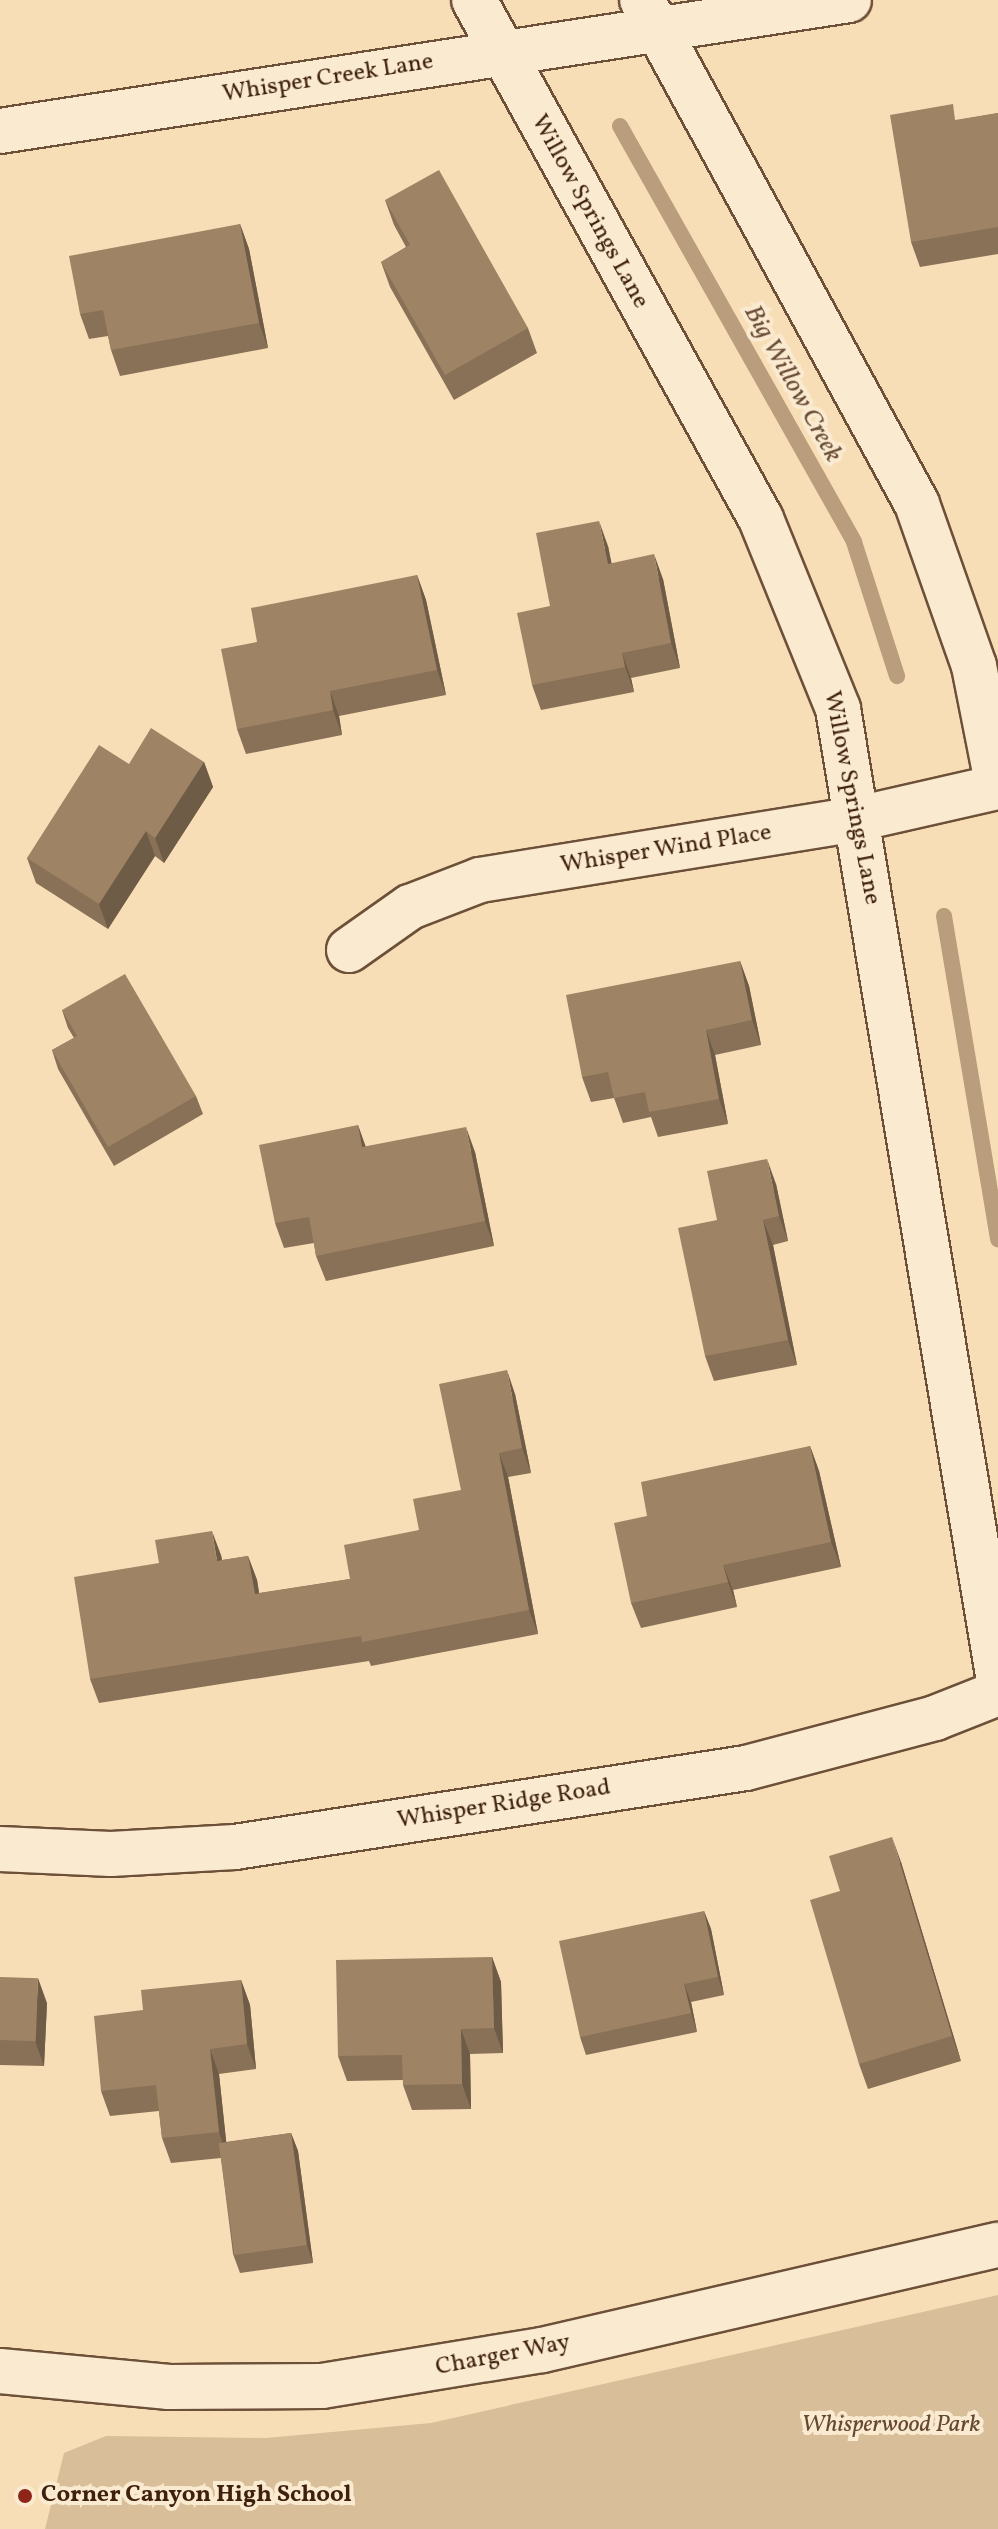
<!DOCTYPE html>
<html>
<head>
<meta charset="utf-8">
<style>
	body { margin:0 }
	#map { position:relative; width:998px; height:2529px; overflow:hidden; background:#f8deb6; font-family:Vollkorn,serif }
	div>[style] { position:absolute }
	.green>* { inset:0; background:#d8be99 }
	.stream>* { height:16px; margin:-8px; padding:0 8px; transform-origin:8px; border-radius:8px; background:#b99d7d }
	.roads { filter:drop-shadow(2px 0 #6c5038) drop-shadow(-2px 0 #6c5038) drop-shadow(0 2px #6c5038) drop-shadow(0 -2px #6c5038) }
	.minor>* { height:44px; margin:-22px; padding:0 22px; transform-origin:22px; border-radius:22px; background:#faead0 }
	.wall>* { inset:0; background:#897157 }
	.shaded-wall>* { inset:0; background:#6f5c47 }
	.building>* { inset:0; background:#9f8365; transform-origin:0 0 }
	.dots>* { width:22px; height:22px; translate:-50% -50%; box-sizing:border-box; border:4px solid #faead0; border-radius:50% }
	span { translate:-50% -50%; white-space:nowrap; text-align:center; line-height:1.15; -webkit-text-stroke:8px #faead0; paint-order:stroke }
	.street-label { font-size:24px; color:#3e200e }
	.park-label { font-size:24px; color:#644831; font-style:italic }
	.poi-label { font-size:24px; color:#3e200e; font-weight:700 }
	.left { translate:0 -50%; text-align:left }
	.water-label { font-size:26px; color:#694c35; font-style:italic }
</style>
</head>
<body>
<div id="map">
	<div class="green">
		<i style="clip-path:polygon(998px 2295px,998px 2529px,45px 2529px,64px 2453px,106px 2436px,266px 2438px,431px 2423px)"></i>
	</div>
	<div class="stream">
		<i style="left:620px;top:126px;width:477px;rotate:60.6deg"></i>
		<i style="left:854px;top:542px;width:141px;rotate:72.2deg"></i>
		<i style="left:944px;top:916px;width:328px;rotate:80.5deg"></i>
	</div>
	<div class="roads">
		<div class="minor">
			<i style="left:474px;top:0;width:593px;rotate:61.06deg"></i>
			<i style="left:761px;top:519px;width:205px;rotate:67.9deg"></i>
			<i style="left:838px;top:709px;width:979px;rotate:80.6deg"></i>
			<i style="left:642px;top:0;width:574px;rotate:61.38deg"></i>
			<i style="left:917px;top:504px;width:172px;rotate:70.6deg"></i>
			<i style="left:974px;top:666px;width:123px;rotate:78.8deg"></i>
			<i style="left:0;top:131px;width:859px;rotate:-8.77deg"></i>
			<i style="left:349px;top:950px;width:75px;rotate:-35.2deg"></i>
			<i style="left:410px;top:907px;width:75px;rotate:-21.1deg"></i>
			<i style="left:480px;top:880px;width:382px;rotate:-9.2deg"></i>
			<i style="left:857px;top:819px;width:145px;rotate:-12.8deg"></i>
			<i style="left:0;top:1849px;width:111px;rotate:2.6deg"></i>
			<i style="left:111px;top:1854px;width:124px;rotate:-3.2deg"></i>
			<i style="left:235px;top:1847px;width:517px;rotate:-8.79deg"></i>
			<i style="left:746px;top:1768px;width:196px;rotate:-14.8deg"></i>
			<i style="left:935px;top:1718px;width:68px;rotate:-21.6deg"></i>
			<i style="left:0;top:2371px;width:170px;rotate:5.4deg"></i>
			<i style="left:169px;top:2387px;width:153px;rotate:-0.4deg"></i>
			<i style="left:322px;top:2386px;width:223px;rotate:-9.3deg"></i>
			<i style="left:542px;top:2350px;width:468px;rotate:-13deg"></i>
		</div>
	</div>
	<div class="wall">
		<i style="clip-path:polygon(998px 113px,998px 254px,920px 267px,911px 242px,959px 120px)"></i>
		<i style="clip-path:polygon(385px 200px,528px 328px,537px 353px,454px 400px,390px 287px,381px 262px,406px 247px,394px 225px)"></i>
		<i style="clip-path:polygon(240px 224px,249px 249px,268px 348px,120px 376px,111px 350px,108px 336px,89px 339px,80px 314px)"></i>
		<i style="clip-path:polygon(608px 546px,611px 563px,663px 579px,680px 668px,631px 678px,634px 692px,541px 710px,532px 685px,550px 606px)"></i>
		<i style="clip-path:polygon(417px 575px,426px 600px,446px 695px,339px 716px,342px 735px,246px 754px,237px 729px,257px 642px)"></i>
		<i style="clip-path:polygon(204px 762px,213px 787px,164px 863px,155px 856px,108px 929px,36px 883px,27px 858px,129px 764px)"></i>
		<i style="clip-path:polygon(740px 961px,749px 986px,761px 1045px,715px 1055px,728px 1124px,658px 1137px,651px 1117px,623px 1123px,614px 1098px,591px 1102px,582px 1077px)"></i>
		<i style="clip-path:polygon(62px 1010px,196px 1096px,203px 1114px,114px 1166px,58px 1069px,52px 1050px,74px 1038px,68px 1028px)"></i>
		<i style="clip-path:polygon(358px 1125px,365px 1147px,475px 1152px,494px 1246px,326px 1281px,316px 1256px,314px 1243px,284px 1248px,275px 1223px)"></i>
		<i style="clip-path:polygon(776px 1184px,788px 1241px,773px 1245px,797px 1365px,714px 1381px,705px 1356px)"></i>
		<i style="clip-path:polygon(515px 1394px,531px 1473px,508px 1477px,538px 1634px,371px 1666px,369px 1661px,99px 1703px,90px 1679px,221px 1555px,222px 1560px,248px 1556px,257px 1580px,259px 1593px,350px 1579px,419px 1530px,461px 1490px)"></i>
		<i style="clip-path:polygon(810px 1446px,819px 1471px,841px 1567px,733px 1590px,737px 1607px,641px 1628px,631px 1603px,647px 1516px)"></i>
		<i style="clip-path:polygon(901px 1862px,961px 2061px,868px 2089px,859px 2064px,840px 1891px)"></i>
		<i style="clip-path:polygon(704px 1911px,711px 1929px,724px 1995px,691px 2002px,697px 2032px,586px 2055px,580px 2037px)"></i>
		<i style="clip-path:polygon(492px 1957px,501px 1982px,503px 2053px,470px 2054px,471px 2109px,412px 2110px,403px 2085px,403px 2080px,347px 2081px,338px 2056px)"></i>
		<i style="clip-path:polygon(0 1977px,47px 2003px,44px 2066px,0 2065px)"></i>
		<i style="clip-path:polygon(241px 1980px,250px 2005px,256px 2069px,219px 2074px,226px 2142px,291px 2133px,298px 2151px,313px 2263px,240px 2273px,233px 2254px,221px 2158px,171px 2163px,162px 2138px,159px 2111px,110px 2116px,101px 2091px,143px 2010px)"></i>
	</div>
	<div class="shaded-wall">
		<i style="clip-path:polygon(240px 224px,249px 249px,268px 348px,259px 323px)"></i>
		<i style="clip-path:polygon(599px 521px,608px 546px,617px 589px,608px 564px)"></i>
		<i style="clip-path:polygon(654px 554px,663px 579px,680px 668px,671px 643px)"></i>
		<i style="clip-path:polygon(417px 575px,426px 600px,446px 695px,437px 670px)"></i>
		<i style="clip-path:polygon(622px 653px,631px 678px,634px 692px,625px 667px)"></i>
		<i style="clip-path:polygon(330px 691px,339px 716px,342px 735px,333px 710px)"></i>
		<i style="clip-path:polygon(204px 762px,213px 787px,164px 863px,155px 838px)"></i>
		<i style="clip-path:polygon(146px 831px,155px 856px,108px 929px,99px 904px)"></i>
		<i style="clip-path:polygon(740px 961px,749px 986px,761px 1045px,752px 1020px)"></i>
		<i style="clip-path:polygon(706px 1030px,715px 1055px,728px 1124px,719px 1099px)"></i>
		<i style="clip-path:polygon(358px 1125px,367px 1150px,362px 1147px)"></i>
		<i style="clip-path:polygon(466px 1127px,475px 1152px,494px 1246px,485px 1221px)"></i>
		<i style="clip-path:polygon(767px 1159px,776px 1184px,788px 1241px,779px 1216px)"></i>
		<i style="clip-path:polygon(763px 1220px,773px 1245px,797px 1365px,788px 1340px)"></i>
		<i style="clip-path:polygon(507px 1370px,515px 1394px,531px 1473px,522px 1448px)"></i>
		<i style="clip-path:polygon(810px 1446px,819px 1471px,841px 1567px,831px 1542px)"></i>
		<i style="clip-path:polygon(499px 1453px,508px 1477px,538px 1634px,529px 1610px)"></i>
		<i style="clip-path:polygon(212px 1531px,221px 1555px,226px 1585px,217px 1561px)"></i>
		<i style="clip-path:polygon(248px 1556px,257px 1580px,263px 1618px,255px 1594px)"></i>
		<i style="clip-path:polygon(723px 1565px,733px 1590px,737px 1607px,728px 1582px)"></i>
		<i style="clip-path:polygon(892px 1837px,901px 1862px,961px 2061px,952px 2036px)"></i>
		<i style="clip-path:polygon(704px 1911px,711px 1929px,724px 1995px,718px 1977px)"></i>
		<i style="clip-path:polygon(492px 1957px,501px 1982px,503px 2053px,494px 2028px)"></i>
		<i style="clip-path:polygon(38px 1978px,47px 2003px,44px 2066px,35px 2041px)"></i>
		<i style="clip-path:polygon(241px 1980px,250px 2005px,256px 2069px,247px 2044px)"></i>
		<i style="clip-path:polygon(684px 1984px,691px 2002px,697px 2032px,691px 2013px)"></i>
		<i style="clip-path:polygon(461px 2029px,470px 2054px,471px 2109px,462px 2084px)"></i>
		<i style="clip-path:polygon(210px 2049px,219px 2074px,228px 2158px,219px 2132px)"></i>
		<i style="clip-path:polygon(291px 2133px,298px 2151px,313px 2263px,307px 2245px)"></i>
	</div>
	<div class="building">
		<i style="clip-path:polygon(953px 104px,955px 120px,998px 113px,998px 227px,911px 242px,890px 115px)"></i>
		<i style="clip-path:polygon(439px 170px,528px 328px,445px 375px,381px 262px,410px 245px,385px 200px)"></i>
		<i style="clip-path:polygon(240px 224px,259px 323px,111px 350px,103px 310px,80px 314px,69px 256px)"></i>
		<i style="clip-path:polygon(599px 521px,608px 564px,654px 554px,671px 643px,622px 653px,625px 667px,532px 685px,517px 613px,550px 606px,536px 533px)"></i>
		<i style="clip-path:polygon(417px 575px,437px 670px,330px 691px,333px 710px,237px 729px,221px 649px,257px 642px,251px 608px)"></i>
		<i style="clip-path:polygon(151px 728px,204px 762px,155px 838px,146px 831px,99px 904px,27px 858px,99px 745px,129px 764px)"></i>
		<i style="clip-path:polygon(740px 961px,752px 1020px,706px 1030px,719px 1099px,649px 1112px,645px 1092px,614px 1098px,608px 1072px,582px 1077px,566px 995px)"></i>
		<i style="clip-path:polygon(125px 974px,196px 1096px,108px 1147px,52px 1050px,77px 1036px,62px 1010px)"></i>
		<i style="clip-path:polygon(358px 1125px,362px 1147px,466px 1127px,485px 1221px,316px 1256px,309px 1217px,275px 1223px,259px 1145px)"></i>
		<i style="clip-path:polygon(767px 1159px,779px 1216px,763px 1220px,788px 1340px,705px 1356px,678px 1228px,717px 1220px,707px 1171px)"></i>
		<i style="clip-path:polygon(507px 1370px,522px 1448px,499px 1453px,529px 1610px,362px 1642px,361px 1636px,90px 1679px,74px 1577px,159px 1563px,155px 1540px,212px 1531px,217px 1561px,248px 1556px,255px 1594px,350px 1579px,344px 1545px,419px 1530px,413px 1499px,461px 1490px,439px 1384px)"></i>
		<i style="clip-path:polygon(810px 1446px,831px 1542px,723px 1565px,728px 1582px,631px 1603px,614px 1523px,647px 1516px,641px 1482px)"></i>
		<i style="clip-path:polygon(892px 1837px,952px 2036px,859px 2064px,810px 1900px,840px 1891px,829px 1856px)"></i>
		<i style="clip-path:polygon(704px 1911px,718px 1977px,684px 1984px,691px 2013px,580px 2037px,559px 1941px)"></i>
		<i style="clip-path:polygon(492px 1957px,494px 2028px,461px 2029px,462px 2084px,403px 2085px,402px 2055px,338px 2056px,336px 1960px)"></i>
		<i style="left:0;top:1977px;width:38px;height:63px;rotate:2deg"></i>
		<i style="clip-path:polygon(241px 1980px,247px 2044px,210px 2049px,219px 2132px,162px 2138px,156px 2085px,101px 2091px,94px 2016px,143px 2010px,141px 1990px)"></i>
		<i style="left:291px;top:2133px;width:113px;height:73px;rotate:82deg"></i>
	</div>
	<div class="dots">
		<i style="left:25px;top:2496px;background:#8f2418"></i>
	</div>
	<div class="street-label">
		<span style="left:328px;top:79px;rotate:-9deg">Whisper Creek Lane</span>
		<span style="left:589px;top:212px;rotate:61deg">Willow Springs Lane</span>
		<span style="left:851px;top:798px;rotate:79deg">Willow Springs Lane</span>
		<span style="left:666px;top:850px;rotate:-9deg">Whisper Wind Place</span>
		<span style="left:504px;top:1805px;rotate:-9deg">Whisper Ridge Road</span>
		<span style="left:503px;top:2356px;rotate:-11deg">Charger Way</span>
	</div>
	<div class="park-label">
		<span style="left:891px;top:2426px">Whisperwood Park</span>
	</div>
	<div class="poi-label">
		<span class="left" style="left:41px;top:2496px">Corner Canyon High School</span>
	</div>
	<div class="water-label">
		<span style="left:792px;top:384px;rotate:61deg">Big Willow Creek</span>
	</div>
</div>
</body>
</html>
